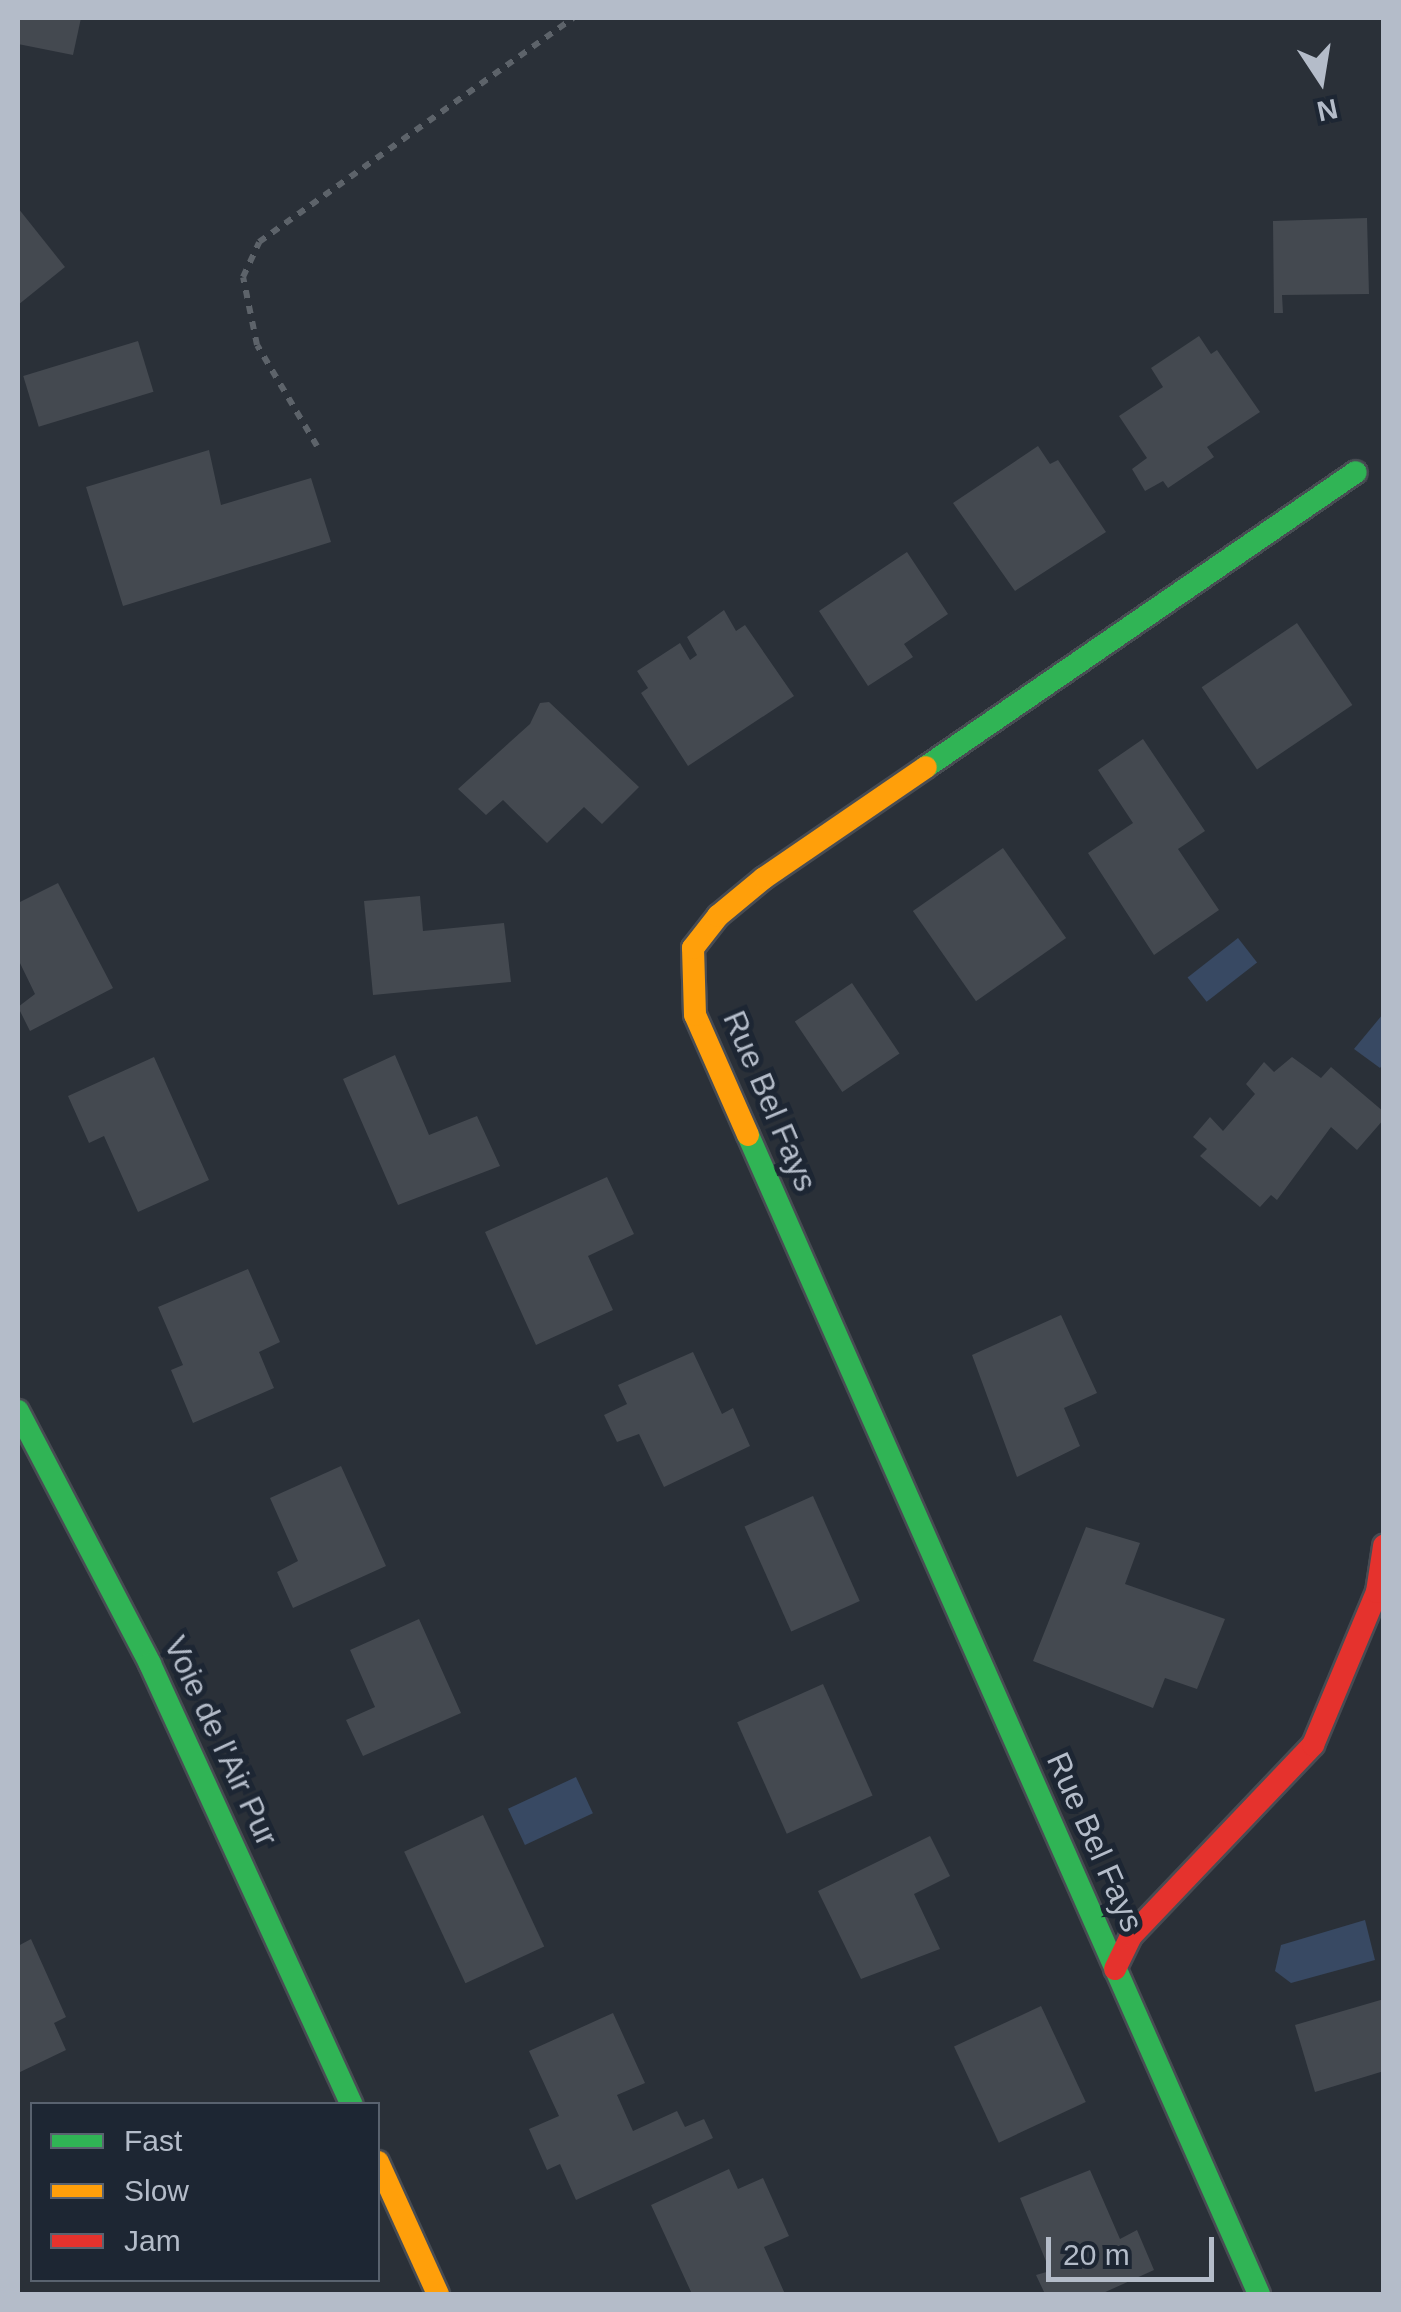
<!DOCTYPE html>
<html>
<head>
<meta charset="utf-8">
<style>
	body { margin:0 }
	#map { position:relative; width:1401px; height:2312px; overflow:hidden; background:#2a3038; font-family:Arial,sans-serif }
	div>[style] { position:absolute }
	.water>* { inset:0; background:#384963; transform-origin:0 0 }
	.building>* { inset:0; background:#444950; transform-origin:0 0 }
	.path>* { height:6px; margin-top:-3px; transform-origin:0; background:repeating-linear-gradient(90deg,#5d636a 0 8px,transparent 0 16px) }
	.roads { filter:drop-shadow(2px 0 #484c53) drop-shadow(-2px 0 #484c53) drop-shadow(0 2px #484c53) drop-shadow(0 -2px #484c53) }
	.fast>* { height:22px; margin:-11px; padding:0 11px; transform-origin:11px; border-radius:11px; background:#30b455 }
	.slow>* { height:22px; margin:-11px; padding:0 11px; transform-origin:11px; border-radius:11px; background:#ff9f0a }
	.jam>* { height:22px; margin:-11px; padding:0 11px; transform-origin:11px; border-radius:11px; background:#e5322d }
	span { translate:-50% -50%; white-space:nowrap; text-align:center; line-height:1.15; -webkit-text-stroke:10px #1d2633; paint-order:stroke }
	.street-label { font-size:32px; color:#b4bcc9 }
	.frame { position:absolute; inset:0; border:20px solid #b4bcc9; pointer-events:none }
	.legend { position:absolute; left:30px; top:2102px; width:350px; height:180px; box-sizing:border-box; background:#1d2633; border:2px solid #59626f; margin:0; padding:12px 18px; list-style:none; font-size:30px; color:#b4bcc9 }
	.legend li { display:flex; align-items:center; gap:20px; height:50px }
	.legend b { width:50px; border:2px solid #59626f }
	.north { position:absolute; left:1271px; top:30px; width:100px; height:100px; -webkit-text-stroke:8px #1d2633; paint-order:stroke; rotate:168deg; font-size:28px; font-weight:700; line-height:40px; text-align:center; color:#b4bcc9 }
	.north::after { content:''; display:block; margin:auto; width:35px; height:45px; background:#b4bcc9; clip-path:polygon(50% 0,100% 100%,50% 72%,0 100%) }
	.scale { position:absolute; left:1046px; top:2237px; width:168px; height:45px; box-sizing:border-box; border:5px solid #b4bcc9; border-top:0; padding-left:12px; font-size:30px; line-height:35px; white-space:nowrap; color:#b4bcc9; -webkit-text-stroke:8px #1d2633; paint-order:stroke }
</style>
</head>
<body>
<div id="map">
	<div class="water">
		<i style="left:1238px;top:938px;width:31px;height:64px;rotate:52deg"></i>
		<i style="clip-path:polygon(1383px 1014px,1383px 1064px,1380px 1068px,1354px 1049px)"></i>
		<i style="left:576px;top:1777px;width:40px;height:75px;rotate:65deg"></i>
		<i style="clip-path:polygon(1365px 1920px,1375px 1960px,1291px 1983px,1275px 1971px,1281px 1945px)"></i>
	</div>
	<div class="building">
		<i style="clip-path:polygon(18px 18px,81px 18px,73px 55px,18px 44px)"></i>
		<i style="clip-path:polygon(18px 208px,65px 267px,18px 305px)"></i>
		<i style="clip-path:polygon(1367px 218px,1369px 294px,1282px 295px,1283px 313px,1274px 313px,1273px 221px)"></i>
		<i style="clip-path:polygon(1199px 336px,1211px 354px,1217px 350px,1260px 412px,1207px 447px,1214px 457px,1168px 488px,1163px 481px,1145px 491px,1132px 469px,1147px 458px,1119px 416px,1163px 387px,1151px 368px)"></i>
		<i style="left:138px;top:341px;width:53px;height:120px;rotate:73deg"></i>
		<i style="clip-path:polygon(1038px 446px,1050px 464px,1058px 460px,1106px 532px,1015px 591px,953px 503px)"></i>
		<i style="clip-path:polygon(209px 450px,221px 505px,311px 478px,331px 542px,123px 606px,86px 487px)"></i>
		<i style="clip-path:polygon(907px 552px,948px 614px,904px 644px,913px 657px,868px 686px,819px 611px)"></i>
		<i style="clip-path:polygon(724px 610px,736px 631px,745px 625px,794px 696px,688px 766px,641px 693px,648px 688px,637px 671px,680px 643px,690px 660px,697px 655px,687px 637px)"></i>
		<i style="left:1297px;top:623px;width:99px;height:115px;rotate:56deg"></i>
		<i style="clip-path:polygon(549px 702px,639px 787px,602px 824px,584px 807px,547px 843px,503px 800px,486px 815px,458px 789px,530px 724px,540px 703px)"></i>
		<i style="clip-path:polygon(1143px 739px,1205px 831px,1178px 849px,1219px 910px,1154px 955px,1088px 853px,1133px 823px,1098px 770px)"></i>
		<i style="left:1003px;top:848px;width:110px;height:110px;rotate:55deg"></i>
		<i style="clip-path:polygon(58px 883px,113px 988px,30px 1031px,18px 1007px,35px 994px,18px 959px,18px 903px)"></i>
		<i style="clip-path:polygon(420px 896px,423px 931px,504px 923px,511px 982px,373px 995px,364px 901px)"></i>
		<i style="left:852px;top:983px;width:85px;height:69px;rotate:56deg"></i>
		<i style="clip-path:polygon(395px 1055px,429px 1135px,477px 1116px,500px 1166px,398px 1205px,343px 1079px)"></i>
		<i style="clip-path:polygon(154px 1057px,209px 1180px,138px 1212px,104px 1136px,89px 1143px,68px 1096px)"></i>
		<i style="clip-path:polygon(1292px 1057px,1321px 1078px,1331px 1067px,1384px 1112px,1384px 1119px,1357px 1150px,1331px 1127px,1277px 1200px,1271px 1195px,1260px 1207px,1200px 1156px,1207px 1149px,1193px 1137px,1210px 1117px,1223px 1131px,1255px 1094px,1246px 1084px,1264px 1062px,1274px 1072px)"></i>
		<i style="clip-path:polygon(607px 1177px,634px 1234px,588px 1256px,613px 1310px,536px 1345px,485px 1232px)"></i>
		<i style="clip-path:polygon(248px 1269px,280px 1342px,259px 1352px,274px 1388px,193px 1423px,171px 1370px,183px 1365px,158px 1307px)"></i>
		<i style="clip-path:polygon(1061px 1315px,1097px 1393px,1064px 1408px,1080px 1446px,1017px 1477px,972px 1355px)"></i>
		<i style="clip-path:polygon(693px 1352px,722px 1414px,733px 1408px,750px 1446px,664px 1487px,639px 1434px,617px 1442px,604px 1415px,627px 1404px,618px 1385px)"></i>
		<i style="clip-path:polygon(341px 1466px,386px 1566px,293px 1608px,277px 1572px,298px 1561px,270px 1498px)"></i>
		<i style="left:813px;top:1496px;width:115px;height:75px;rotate:66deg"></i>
		<i style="clip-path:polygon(1086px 1527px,1140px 1543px,1125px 1584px,1225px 1619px,1197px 1689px,1165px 1678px,1153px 1708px,1033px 1661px)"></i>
		<i style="clip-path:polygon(419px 1619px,461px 1713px,363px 1756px,346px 1720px,375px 1707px,350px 1650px)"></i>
		<i style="left:823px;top:1684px;width:122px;height:94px;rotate:66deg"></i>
		<i style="left:483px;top:1815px;width:145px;height:87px;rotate:65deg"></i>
		<i style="clip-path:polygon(930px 1836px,950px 1876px,914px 1894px,940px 1949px,861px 1979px,818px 1891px)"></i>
		<i style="clip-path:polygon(31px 1939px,66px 2017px,54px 2023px,66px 2050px,18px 2073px,18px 1946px)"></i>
		<i style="clip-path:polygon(1384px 1999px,1384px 2071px,1315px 2092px,1295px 2025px)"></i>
		<i style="left:1041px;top:2006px;width:106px;height:96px;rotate:65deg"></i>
		<i style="clip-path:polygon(613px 2013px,645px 2083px,617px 2095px,633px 2131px,677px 2111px,685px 2127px,704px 2119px,713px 2138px,576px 2200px,560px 2164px,547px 2170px,529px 2129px,559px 2116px,529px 2051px)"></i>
		<i style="clip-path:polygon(729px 2169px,738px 2189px,763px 2178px,789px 2236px,764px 2247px,785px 2294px,692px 2294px,651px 2205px)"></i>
		<i style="clip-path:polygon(1090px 2170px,1120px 2239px,1137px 2230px,1154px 2270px,1101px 2294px,1045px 2294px,1036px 2275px,1050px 2271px,1020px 2198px)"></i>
	</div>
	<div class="path">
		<i style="left:317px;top:446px;width:117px;rotate:-120.7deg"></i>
		<i style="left:257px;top:345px;width:69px;rotate:-101.6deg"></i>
		<i style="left:243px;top:277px;width:38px;rotate:-65deg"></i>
		<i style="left:259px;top:242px;width:386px;rotate:-35.5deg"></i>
	</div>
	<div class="roads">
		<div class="fast">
			<i style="left:926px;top:767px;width:521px;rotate:-34.45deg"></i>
			<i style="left:748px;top:1135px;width:1267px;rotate:66.21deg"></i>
			<i style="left:18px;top:1411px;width:285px;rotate:62.4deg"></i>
			<i style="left:150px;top:1664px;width:484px;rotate:65.4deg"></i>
		</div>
		<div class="slow">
			<i style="left:748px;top:1135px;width:131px;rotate:-113.8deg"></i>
			<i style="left:695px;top:1015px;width:67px;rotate:-91.7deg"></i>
			<i style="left:693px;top:948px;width:41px;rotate:-52deg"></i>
			<i style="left:718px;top:916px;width:60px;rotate:-39.6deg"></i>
			<i style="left:764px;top:878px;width:196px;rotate:-34.4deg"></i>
			<i style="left:378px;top:2162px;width:145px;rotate:65.6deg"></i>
		</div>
		<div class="jam">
			<i style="left:1115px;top:1969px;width:37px;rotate:-64deg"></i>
			<i style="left:1131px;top:1936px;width:264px;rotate:-46.4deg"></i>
			<i style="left:1313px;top:1745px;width:166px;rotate:-67.3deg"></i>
			<i style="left:1377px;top:1592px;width:47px;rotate:-81.3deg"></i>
		</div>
	</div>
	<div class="street-label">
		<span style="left:770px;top:1101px;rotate:67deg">Rue Bel Fays</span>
		<span style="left:221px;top:1741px;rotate:65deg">Voie de l'Air Pur</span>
		<span style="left:1095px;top:1842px;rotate:66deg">Rue Bel Fays</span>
	</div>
	<div class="frame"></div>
	<ul class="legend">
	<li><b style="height:12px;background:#30b455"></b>Fast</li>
	<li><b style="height:12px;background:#ff9f0a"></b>Slow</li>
	<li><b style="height:12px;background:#e5322d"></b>Jam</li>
	</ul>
	<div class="north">N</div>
	<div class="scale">20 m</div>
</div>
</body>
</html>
